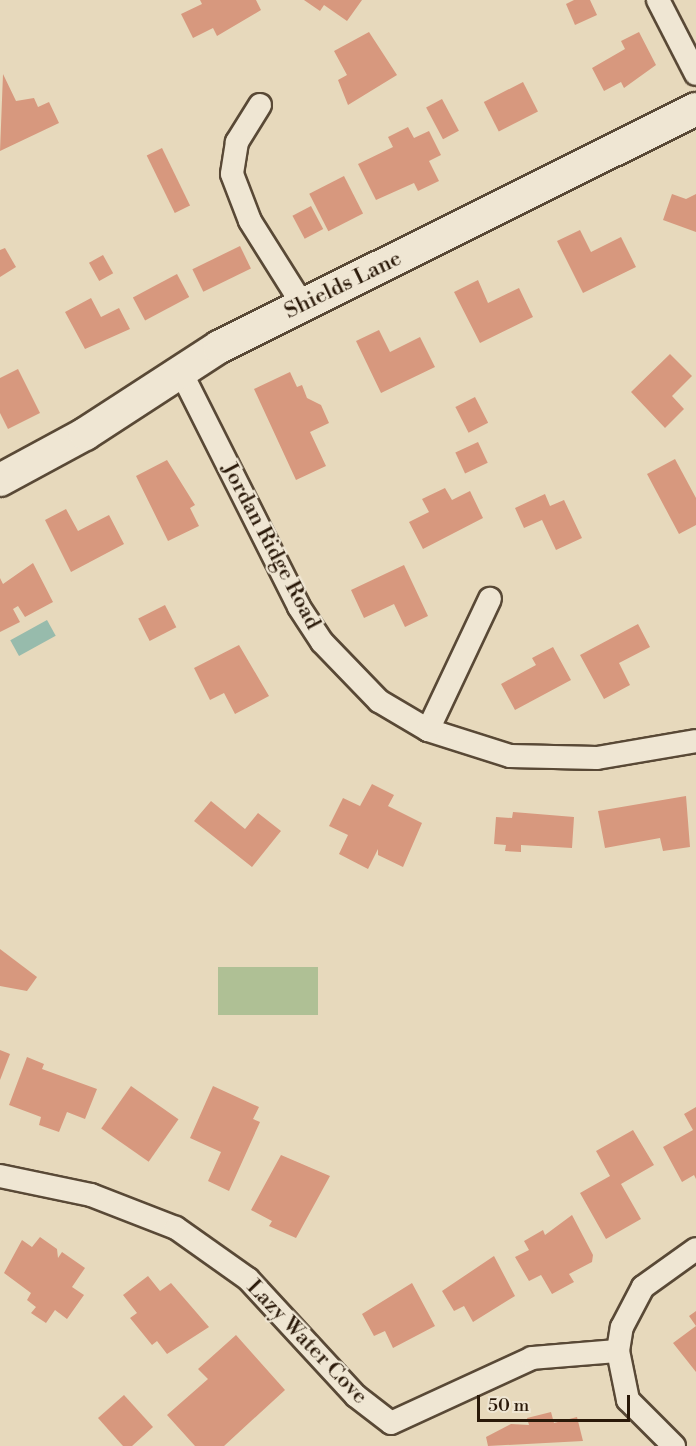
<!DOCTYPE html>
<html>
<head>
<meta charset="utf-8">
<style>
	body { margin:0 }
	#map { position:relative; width:696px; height:1446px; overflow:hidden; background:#e7d9bc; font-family:"Libre Bodoni",serif }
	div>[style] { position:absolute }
	.green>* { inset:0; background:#afc095; transform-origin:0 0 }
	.water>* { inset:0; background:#97bbac; transform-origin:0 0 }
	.building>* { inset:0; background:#d7987e; transform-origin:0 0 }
	.roads { filter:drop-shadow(2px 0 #594936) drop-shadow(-2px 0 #594936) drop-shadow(0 2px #594936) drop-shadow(0 -2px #594936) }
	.street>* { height:22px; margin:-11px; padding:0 11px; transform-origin:11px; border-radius:11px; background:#efe6d3 }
	.secondary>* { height:32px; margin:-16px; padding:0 16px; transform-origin:16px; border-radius:16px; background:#efe6d3 }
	span { translate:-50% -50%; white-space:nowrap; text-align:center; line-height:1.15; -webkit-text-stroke:4.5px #efe6d3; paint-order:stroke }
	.street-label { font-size:22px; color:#2a1909 }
	.scale { position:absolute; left:477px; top:1395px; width:153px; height:27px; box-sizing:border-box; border:3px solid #2a1909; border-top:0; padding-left:8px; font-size:18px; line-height:21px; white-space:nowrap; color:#2a1909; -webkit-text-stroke:4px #efe6d3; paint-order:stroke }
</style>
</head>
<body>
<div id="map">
	<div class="green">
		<i style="left:218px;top:967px;width:100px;height:48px"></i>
	</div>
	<div class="water">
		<i style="left:47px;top:620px;width:18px;height:42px;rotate:61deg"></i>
	</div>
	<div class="building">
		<i style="clip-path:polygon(200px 0,256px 0,261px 10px,217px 36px,213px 28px,193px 38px,181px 14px,202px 4px)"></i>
		<i style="clip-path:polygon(304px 0,362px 0,347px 21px,324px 5px,320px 11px)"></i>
		<i style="clip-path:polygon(574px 0,590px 0,597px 15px,575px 25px,566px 4px)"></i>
		<i style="clip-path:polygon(369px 32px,397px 75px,348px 105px,338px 80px,347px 75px,334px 51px)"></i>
		<i style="clip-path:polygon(639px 32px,656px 65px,624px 88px,621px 82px,604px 91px,592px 68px,625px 49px,621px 41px)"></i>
		<i style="clip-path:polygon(3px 74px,16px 101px,34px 98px,38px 107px,49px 102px,59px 123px,0 151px)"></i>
		<i style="left:523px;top:82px;width:33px;height:44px;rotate:63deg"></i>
		<i style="left:442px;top:99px;width:36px;height:18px;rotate:62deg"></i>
		<i style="clip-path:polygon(408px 127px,414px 138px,429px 131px,441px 155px,429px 161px,439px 181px,418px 191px,414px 183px,376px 200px,358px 164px,393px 147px,388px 137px)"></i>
		<i style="left:162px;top:148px;width:64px;height:17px;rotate:64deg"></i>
		<i style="left:344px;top:176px;width:42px;height:39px;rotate:63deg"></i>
		<i style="clip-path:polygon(672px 194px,686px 199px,696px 194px,696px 232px,663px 220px)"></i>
		<i style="left:311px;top:206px;width:26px;height:21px;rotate:62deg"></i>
		<i style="clip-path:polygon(580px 230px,591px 252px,621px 237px,636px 267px,583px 293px,557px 241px)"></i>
		<i style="left:240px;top:246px;width:25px;height:53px;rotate:64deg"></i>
		<i style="clip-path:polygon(5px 248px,16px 267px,0 277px,0 250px)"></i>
		<i style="left:103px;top:255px;width:21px;height:16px;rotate:61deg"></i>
		<i style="left:177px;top:274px;width:26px;height:50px;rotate:62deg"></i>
		<i style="clip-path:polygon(478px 280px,488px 303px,519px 288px,533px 317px,480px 343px,454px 292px)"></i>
		<i style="clip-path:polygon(91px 298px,101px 317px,119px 308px,130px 329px,85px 349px,65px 312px)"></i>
		<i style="clip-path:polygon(379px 330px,390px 352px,420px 337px,435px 367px,381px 393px,356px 341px)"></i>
		<i style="clip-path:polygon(670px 354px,692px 376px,672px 396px,684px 409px,665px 428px,631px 392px)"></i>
		<i style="clip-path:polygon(18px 369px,40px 413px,8px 429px,0 413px,0 378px)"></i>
		<i style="clip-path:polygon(290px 372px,297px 387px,302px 385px,307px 398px,321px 405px,329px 423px,310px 432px,326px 466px,296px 480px,254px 389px)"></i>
		<i style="left:475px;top:397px;width:29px;height:22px;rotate:63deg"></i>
		<i style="left:478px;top:442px;width:23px;height:25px;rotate:65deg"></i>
		<i style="clip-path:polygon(675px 459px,696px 498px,696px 525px,679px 534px,647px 474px)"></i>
		<i style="clip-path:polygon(167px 460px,195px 505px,190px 508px,199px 526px,168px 541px,136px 476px)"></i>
		<i style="clip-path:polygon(445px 488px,452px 500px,470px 491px,483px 518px,423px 549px,409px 522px,429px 512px,422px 499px)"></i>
		<i style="clip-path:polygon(545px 494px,550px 506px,564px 500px,582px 538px,556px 550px,542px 520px,524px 528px,515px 508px)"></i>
		<i style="clip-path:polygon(66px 509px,78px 531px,109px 515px,124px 544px,71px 572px,45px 520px)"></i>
		<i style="clip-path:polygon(33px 563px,53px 602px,25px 617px,18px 606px,13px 609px,20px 622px,0 632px,0 578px,3px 584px)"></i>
		<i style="clip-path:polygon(404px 565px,428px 616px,405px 627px,394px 604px,364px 618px,351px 590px)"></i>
		<i style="left:165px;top:605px;width:25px;height:30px;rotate:63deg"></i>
		<i style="clip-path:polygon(638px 624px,650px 647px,619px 663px,630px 685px,604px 699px,580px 655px)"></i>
		<i style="clip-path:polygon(239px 645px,269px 696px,235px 714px,224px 693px,210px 700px,194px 668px)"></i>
		<i style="clip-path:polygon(553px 647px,571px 680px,515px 710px,501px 684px,536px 665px,532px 658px)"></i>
		<i style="clip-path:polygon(372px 784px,394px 795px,388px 806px,422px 823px,403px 867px,378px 855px,378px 849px,368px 869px,339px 854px,348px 835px,329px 826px,343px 798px,360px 806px)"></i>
		<i style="clip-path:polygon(686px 796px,690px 847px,663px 851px,660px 838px,605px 848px,598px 811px)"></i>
		<i style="clip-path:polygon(211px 801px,245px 829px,258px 813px,281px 831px,252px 867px,194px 821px)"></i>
		<i style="clip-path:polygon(513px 812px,574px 817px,572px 848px,521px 845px,521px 852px,505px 851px,506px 845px,494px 844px,496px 817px,512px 818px)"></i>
		<i style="clip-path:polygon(0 949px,37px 977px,27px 991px,0 986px)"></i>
		<i style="clip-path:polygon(0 1050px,10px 1054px,0 1080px)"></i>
		<i style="clip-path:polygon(27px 1057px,44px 1064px,42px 1069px,97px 1089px,85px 1119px,67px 1112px,59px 1132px,39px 1125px,41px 1117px,9px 1105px)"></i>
		<i style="left:131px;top:1086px;width:58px;height:52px;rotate:35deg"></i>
		<i style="clip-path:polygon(213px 1086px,259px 1107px,253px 1119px,260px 1122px,229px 1191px,208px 1181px,221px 1152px,190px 1138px)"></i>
		<i style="clip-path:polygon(696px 1107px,696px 1179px,694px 1175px,682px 1182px,663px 1147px,693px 1130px,684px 1114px)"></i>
		<i style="clip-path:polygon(633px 1130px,654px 1165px,621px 1184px,641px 1219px,606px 1239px,580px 1193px,610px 1176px,596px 1151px)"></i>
		<i style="clip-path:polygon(281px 1155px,330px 1176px,296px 1238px,269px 1226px,272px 1221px,251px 1210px)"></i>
		<i style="clip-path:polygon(572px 1215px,593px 1255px,592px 1262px,569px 1274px,574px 1282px,552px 1294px,541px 1275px,529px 1281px,515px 1257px,529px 1250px,524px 1241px,543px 1230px,545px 1235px)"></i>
		<i style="clip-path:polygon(40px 1237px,57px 1249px,58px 1258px,62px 1252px,85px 1268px,72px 1287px,84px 1295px,67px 1319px,55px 1310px,46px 1323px,31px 1313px,36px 1307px,27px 1300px,31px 1293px,4px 1273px,22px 1240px,32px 1247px)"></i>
		<i style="clip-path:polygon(494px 1256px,515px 1296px,473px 1322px,464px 1306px,454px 1311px,442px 1291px)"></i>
		<i style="clip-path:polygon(148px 1276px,160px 1291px,171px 1283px,209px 1327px,167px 1354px,157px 1341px,152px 1345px,130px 1318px,137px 1313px,123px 1295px)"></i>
		<i style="clip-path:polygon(412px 1283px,435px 1326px,393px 1348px,385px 1331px,374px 1336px,362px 1314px)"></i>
		<i style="clip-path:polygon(696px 1311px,696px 1372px,673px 1343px,696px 1326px,689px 1316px)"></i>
		<i style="clip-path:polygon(236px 1335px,285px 1390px,224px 1446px,195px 1446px,167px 1415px,208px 1379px,198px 1369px)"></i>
		<i style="clip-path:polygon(124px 1395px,153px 1427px,132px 1446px,123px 1446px,98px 1418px)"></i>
		<i style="clip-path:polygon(551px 1412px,554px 1423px,577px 1417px,583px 1441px,488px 1446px,486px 1437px,511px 1424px,529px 1425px,527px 1418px)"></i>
	</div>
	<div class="roads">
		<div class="street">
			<i style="left:658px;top:0;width:83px;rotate:62.8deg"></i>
			<i style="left:260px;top:105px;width:44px;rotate:121.9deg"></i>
			<i style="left:237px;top:142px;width:32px;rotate:99deg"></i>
			<i style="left:232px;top:174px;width:50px;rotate:69deg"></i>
			<i style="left:250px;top:221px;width:99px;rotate:57.8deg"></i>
			<i style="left:180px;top:370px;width:265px;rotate:63.3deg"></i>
			<i style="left:299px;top:607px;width:42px;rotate:56.7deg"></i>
			<i style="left:322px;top:642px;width:82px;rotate:46deg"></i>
			<i style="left:379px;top:701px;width:57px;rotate:30.6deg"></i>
			<i style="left:428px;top:730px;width:86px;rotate:17.6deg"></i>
			<i style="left:510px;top:756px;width:87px;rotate:1.3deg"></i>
			<i style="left:597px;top:758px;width:100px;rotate:-9.7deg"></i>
			<i style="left:428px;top:730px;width:145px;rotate:-64.7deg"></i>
			<i style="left:0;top:1176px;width:93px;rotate:11.8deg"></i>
			<i style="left:91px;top:1195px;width:91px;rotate:21.2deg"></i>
			<i style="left:176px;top:1228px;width:88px;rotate:35.3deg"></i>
			<i style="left:248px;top:1279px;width:159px;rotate:47.3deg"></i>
			<i style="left:356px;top:1396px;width:44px;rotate:37.6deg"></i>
			<i style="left:391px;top:1423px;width:155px;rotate:-24.7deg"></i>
			<i style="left:532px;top:1358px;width:86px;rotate:-4.7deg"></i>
			<i style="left:674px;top:1446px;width:65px;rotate:-135deg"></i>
			<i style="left:628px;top:1400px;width:50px;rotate:-101.5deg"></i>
			<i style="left:618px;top:1351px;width:24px;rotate:-81deg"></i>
			<i style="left:622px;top:1327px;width:45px;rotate:-62.3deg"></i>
			<i style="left:643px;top:1287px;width:65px;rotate:-35.6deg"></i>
		</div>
		<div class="secondary">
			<i style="left:0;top:480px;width:97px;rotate:-28.4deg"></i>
			<i style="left:85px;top:434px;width:160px;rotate:-33deg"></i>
			<i style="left:219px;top:347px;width:533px;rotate:-26.52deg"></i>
		</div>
	</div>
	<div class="street-label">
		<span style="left:343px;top:285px;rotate:-26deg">Shields Lane</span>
		<span style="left:271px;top:546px;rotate:62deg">Jordan Ridge Road</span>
		<span style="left:307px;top:1342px;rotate:46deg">Lazy Water Cove</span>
	</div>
	<div class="scale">50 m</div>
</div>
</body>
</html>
